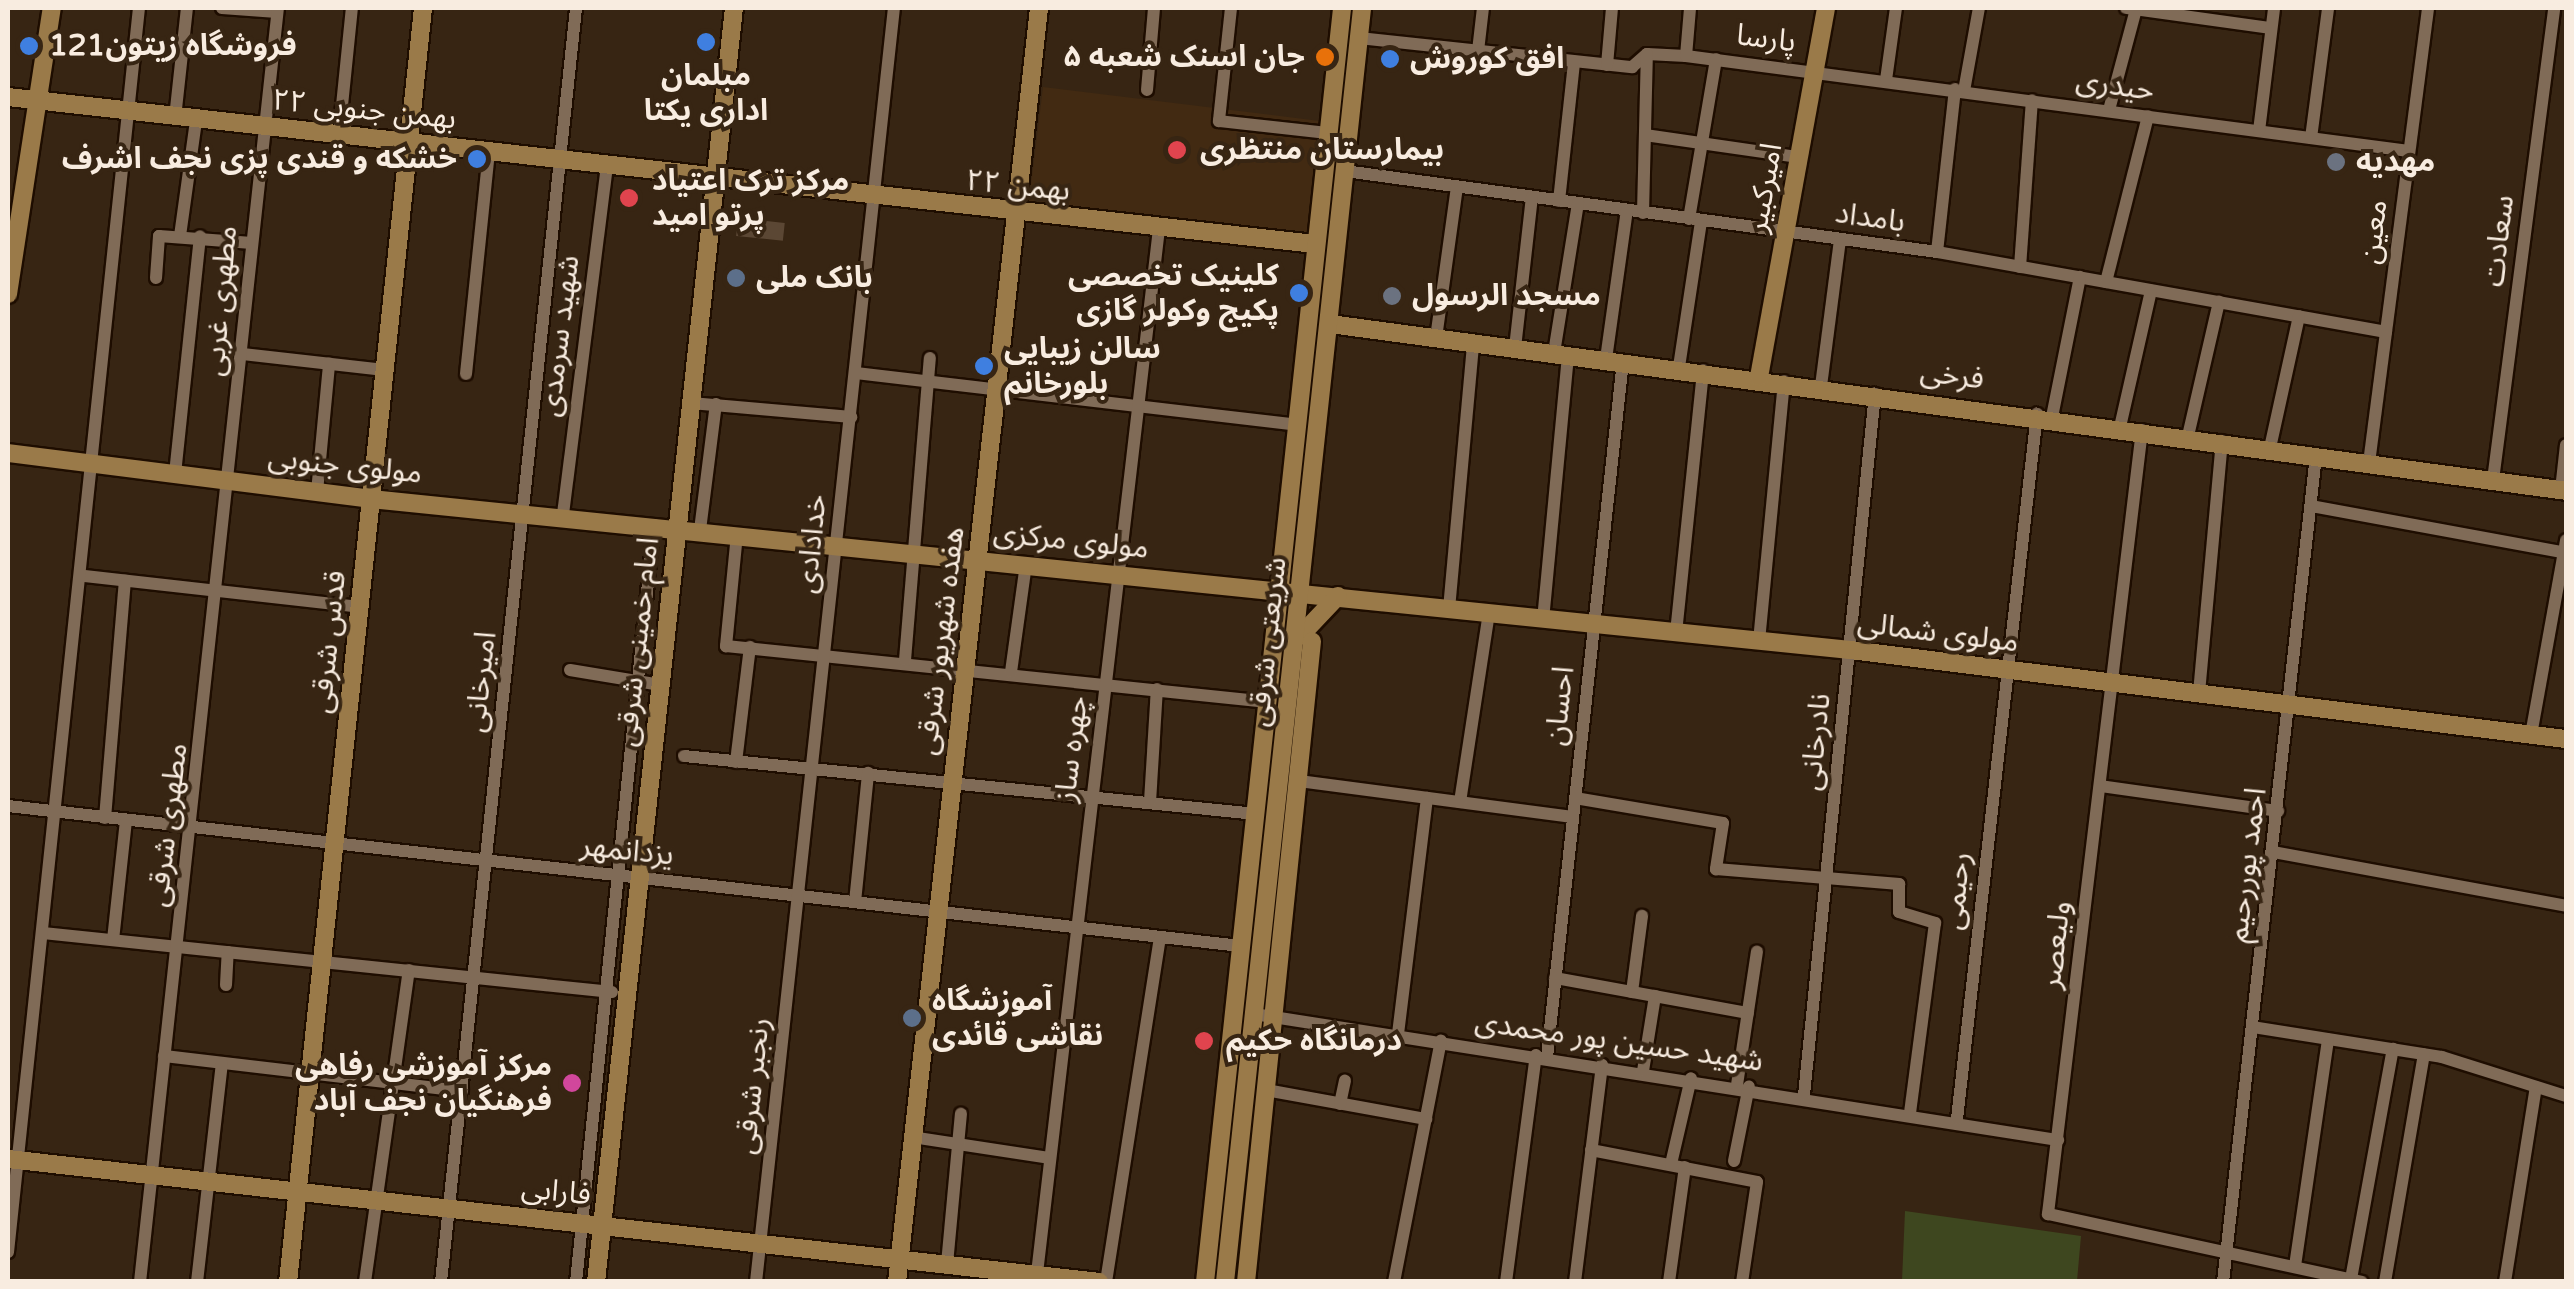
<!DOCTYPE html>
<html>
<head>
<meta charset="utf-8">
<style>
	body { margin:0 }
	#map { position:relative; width:2574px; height:1289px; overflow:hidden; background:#372513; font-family:"Varela Round","Noto Sans Arabic",sans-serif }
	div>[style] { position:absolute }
	.built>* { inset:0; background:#422a12; transform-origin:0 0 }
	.green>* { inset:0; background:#3e471f }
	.building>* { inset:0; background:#5b4734; transform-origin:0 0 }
	.roads { filter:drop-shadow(2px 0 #1e0d00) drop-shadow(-2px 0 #1e0d00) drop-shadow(0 2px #1e0d00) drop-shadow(0 -2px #1e0d00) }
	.street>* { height:12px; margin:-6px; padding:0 6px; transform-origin:6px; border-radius:6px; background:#806b57 }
	.secondary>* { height:18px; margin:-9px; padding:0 9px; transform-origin:9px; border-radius:9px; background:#9a7a49 }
	.dots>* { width:28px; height:28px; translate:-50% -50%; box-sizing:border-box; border:5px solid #372513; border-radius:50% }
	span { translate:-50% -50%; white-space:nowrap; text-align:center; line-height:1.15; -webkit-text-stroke:8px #372513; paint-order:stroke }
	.street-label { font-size:30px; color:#f8ece0 }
	.poi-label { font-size:30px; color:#f8ece0; font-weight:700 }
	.left { translate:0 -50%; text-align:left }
	.right { translate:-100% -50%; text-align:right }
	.frame { position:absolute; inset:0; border:10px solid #f8ece0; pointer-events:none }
</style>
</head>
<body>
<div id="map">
	<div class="built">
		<i style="left:1043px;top:87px;width:281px;height:115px;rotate:7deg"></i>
	</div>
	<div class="green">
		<i style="clip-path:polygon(1905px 1211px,2081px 1236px,2077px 1281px,1902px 1281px)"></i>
	</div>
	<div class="building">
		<i style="left:738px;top:218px;width:47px;height:18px;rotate:6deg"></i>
	</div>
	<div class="roads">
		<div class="street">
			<i style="left:222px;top:8px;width:55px;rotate:4.2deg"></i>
			<i style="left:1231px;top:8px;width:114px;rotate:96.1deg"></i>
			<i style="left:1219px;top:121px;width:110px;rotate:6.3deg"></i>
			<i style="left:2126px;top:8px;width:146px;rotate:7.9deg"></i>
			<i style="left:1359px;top:38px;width:275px;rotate:6.1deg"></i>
			<i style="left:1632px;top:67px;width:20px;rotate:-41deg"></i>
			<i style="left:1647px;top:54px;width:39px;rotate:3deg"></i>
			<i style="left:1686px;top:56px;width:729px;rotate:7.49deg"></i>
			<i style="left:1478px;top:51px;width:43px;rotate:-83.4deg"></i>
			<i style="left:1686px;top:56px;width:48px;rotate:-85.2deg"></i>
			<i style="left:1607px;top:65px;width:57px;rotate:-85deg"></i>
			<i style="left:1886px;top:80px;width:73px;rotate:-82.1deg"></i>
			<i style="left:1147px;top:90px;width:82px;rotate:-85.1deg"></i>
			<i style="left:1964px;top:91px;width:84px;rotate:-79.8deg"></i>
			<i style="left:2109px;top:110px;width:105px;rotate:-75deg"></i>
			<i style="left:175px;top:118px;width:111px;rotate:-83.8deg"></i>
			<i style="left:2259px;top:131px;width:124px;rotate:-83deg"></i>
			<i style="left:339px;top:135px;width:128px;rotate:-84.2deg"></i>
			<i style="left:1645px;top:135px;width:155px;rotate:8.2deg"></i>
			<i style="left:2311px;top:138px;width:131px;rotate:-82.5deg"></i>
			<i style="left:1345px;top:171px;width:598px;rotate:7.79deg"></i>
			<i style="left:1937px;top:252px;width:456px;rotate:10.1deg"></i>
			<i style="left:1559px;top:201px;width:140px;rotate:-83.8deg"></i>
			<i style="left:1643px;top:213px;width:159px;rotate:-88.6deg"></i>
			<i style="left:1689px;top:219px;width:162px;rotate:-80.4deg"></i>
			<i style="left:180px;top:236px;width:117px;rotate:-82.1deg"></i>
			<i style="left:1937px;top:252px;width:164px;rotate:-83.7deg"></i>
			<i style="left:2020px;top:267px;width:167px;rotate:-85.9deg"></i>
			<i style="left:156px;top:278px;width:42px;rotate:-85.9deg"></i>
			<i style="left:159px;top:236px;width:93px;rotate:4.3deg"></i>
			<i style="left:2106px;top:282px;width:171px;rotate:-75.8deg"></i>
			<i style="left:1436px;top:338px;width:152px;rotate:-82.1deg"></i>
			<i style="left:1515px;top:348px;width:152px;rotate:-83.6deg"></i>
			<i style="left:1554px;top:353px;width:152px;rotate:-80.9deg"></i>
			<i style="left:242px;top:354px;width:144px;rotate:6.4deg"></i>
			<i style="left:1606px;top:359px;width:150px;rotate:-82deg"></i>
			<i style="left:1679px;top:367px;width:148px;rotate:-81.4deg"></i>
			<i style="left:856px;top:373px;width:444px;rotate:6.7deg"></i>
			<i style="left:466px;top:374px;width:224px;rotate:-84.1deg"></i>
			<i style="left:1821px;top:386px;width:148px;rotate:-82.6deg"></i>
			<i style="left:691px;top:403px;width:161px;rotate:5deg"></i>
			<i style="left:2052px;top:417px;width:143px;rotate:-78.7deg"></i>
			<i style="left:2120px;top:427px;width:140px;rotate:-77.2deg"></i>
			<i style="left:2142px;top:430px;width:790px;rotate:96.84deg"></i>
			<i style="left:2048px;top:1214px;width:321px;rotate:12.2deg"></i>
			<i style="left:2188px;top:436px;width:138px;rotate:-77deg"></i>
			<i style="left:2270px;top:448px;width:135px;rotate:-77.6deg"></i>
			<i style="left:2369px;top:463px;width:459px;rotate:-82.6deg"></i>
			<i style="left:175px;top:474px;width:239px;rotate:-84deg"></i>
			<i style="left:2493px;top:480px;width:476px;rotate:-82.6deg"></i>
			<i style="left:2561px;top:490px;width:45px;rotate:-83.7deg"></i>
			<i style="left:317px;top:492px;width:129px;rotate:-84.6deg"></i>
			<i style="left:2311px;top:506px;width:259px;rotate:10.4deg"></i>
			<i style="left:563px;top:514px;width:353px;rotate:-82.8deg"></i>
			<i style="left:700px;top:530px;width:127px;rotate:-82.8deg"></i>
			<i style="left:737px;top:534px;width:113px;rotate:95.6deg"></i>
			<i style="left:726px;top:646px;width:545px;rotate:5.9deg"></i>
			<i style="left:84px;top:576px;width:278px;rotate:6.4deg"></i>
			<i style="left:1449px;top:609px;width:267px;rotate:-84.8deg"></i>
			<i style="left:1543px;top:620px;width:266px;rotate:-84.6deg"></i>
			<i style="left:1676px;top:633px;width:264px;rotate:-84.1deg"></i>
			<i style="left:1759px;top:641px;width:261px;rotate:-84.5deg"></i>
			<i style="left:905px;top:660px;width:303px;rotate:-85.3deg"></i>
			<i style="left:570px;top:670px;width:92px;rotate:9.4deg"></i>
			<i style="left:1011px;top:672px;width:109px;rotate:-82.1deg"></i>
			<i style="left:2199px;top:693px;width:253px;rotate:-84.8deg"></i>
			<i style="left:2531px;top:735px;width:198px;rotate:-79.8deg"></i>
			<i style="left:684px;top:756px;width:575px;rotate:5.79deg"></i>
			<i style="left:736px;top:762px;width:116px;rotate:-83.1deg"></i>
			<i style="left:1299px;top:781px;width:276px;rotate:7.5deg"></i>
			<i style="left:2100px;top:786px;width:180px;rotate:8deg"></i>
			<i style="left:1575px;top:798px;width:150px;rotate:9.6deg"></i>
			<i style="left:1723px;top:823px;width:47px;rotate:98.7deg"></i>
			<i style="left:1716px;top:869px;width:184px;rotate:4.7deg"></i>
			<i style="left:1899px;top:884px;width:28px;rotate:90deg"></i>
			<i style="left:1899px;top:912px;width:38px;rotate:17deg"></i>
			<i style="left:1935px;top:923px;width:191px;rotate:97.5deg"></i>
			<i style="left:1150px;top:802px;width:113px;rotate:-86.5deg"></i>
			<i style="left:1460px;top:802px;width:191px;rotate:-81.3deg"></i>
			<i style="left:8px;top:806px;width:1241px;rotate:6.48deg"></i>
			<i style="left:105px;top:818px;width:238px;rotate:-85.2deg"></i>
			<i style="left:2273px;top:852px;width:298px;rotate:10.4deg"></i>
			<i style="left:855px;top:902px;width:130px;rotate:-84.2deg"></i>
			<i style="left:43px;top:933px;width:572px;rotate:5.92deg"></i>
			<i style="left:113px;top:940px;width:121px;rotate:-83.8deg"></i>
			<i style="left:1555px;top:978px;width:196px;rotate:10.3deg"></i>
			<i style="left:226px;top:985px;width:33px;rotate:-87deg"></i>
			<i style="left:1632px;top:992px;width:77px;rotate:-82.5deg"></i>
			<i style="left:1254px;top:1014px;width:814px;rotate:8.91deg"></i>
			<i style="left:2253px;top:1027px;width:191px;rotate:9deg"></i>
			<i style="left:2442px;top:1057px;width:130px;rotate:17.5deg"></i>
			<i style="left:1398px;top:1034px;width:238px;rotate:-83deg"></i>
			<i style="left:164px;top:1056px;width:300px;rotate:6.7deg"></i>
			<i style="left:1547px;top:1057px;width:700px;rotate:-83.77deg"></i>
			<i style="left:1643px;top:1071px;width:76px;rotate:-80.9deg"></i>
			<i style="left:1737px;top:1085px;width:135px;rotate:-81.5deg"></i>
			<i style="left:1266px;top:1090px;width:163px;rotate:10.3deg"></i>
			<i style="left:1804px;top:1095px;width:705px;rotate:-84.22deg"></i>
			<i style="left:1340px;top:1104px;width:24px;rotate:-78deg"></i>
			<i style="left:1957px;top:1119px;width:710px;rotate:-83.53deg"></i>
			<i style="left:912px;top:1137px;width:139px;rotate:8.7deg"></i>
			<i style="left:1591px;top:1150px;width:169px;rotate:10.9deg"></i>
			<i style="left:1757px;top:1182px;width:101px;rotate:98.5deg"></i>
			<i style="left:1734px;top:1161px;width:76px;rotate:-78.7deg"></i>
			<i style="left:1671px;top:1164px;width:88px;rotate:-76.9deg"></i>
			<i style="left:8px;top:1252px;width:1251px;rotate:-83.99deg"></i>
			<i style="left:947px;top:1264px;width:151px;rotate:-84.7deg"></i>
			<i style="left:2295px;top:1266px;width:229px;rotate:-81.7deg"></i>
			<i style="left:2351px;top:1279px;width:234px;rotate:-79.7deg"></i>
			<i style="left:140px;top:1282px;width:1281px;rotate:-83.82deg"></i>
			<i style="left:197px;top:1282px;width:220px;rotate:-83.5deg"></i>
			<i style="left:365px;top:1282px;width:315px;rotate:-82deg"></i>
			<i style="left:441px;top:1282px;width:1281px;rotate:-83.95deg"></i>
			<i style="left:576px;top:1282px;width:761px;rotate:-84.12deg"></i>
			<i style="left:756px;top:1282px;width:1281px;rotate:-83.82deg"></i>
			<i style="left:1036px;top:1282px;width:1061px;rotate:-83.34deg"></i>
			<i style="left:1106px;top:1282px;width:347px;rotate:-81.1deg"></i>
			<i style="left:1394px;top:1282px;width:246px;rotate:-79deg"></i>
			<i style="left:1506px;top:1282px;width:229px;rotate:-82.5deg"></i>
			<i style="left:1575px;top:1282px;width:219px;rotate:-82.9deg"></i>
			<i style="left:1669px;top:1282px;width:116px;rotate:-82.1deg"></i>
			<i style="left:2223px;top:1282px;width:832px;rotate:-83.58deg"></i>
			<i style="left:2385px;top:1282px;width:231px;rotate:-80.3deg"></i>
			<i style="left:2505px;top:1282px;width:197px;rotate:-81deg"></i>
		</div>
		<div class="secondary">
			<i style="left:8px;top:97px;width:1315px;rotate:6.42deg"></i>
			<i style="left:8px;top:294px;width:289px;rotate:-81.3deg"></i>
			<i style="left:1330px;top:324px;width:1247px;rotate:7.69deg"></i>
			<i style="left:1759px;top:377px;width:375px;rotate:-79.7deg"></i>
			<i style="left:8px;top:453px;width:366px;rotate:7.2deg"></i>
			<i style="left:371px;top:499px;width:1487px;rotate:5.83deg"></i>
			<i style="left:1850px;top:650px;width:722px;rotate:7.09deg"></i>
			<i style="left:1300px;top:636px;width:55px;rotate:-46.5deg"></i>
			<i style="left:8px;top:1159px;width:1098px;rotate:6.43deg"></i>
			<i style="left:288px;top:1282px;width:1281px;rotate:-83.95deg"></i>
			<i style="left:596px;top:1282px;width:1281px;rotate:-83.82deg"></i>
			<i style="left:897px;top:1282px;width:1282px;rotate:-83.64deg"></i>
			<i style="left:1205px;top:1282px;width:1281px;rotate:-83.86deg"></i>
			<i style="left:1225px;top:1282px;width:1281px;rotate:-83.86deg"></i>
			<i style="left:1246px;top:1282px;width:644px;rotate:-84.12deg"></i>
		</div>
	</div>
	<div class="dots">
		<i style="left:706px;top:42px;background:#3f7fe0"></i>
		<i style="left:29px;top:46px;background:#3f7fe0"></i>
		<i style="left:1325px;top:57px;background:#e8710a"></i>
		<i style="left:1390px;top:59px;background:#3f7fe0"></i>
		<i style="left:1177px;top:150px;background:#e0444e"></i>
		<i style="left:477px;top:159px;background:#3f7fe0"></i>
		<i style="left:2336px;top:162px;background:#6b7280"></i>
		<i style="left:629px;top:198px;background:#e0444e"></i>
		<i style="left:736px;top:278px;background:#5c6f8a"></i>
		<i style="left:1299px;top:293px;background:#3f7fe0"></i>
		<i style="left:1392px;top:296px;background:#6b7280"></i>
		<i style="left:984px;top:366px;background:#3f7fe0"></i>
		<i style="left:912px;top:1018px;background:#5c6f8a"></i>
		<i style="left:1204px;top:1041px;background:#e0444e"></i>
		<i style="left:572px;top:1083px;background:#d1479c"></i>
	</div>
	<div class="street-label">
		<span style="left:1766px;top:39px;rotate:7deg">پارسا</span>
		<span style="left:2115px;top:86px;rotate:8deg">حیدری</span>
		<span style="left:364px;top:110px;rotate:6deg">۲۲ بهمن جنوبی</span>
		<span style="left:1018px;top:186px;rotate:6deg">۲۲ بهمن</span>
		<span style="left:1765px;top:188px;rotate:-80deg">امیرکبیر</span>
		<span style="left:1870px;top:218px;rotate:8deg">بامداد</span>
		<span style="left:2374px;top:232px;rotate:-83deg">معین</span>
		<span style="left:2499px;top:241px;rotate:-83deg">سعادت</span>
		<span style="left:221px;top:301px;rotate:-85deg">مطهری غربی</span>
		<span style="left:560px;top:336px;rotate:-83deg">شهید سرمدی</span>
		<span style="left:1952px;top:376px;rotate:7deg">فرخی</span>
		<span style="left:345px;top:466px;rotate:6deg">مولوی جنوبی</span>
		<span style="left:1071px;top:541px;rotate:6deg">مولوی مرکزی</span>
		<span style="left:812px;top:544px;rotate:-84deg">خدادادی</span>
		<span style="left:1938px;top:633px;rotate:7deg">مولوی شمالی</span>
		<span style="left:941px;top:641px;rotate:-83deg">هفده شهریور شرقی</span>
		<span style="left:329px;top:642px;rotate:-84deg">قدس شرقی</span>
		<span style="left:638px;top:642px;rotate:-84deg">امام خمینی شرقی</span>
		<span style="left:1268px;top:642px;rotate:-84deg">شریعتی شرقی</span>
		<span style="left:481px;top:682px;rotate:-84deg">امیرخانی</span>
		<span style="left:1560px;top:706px;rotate:-84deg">احسان</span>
		<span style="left:1816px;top:742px;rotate:-84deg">نادرخانی</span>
		<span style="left:1072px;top:749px;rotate:-83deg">چهره ساز</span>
		<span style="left:168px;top:825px;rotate:-83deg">مطهری شرقی</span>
		<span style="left:627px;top:851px;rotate:6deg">یزدانمهر</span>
		<span style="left:2247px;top:865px;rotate:-83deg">احمد پوررحیم</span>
		<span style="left:1957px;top:891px;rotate:-84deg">رحیمی</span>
		<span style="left:2056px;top:945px;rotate:-83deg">ولیعصر</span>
		<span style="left:1619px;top:1042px;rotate:8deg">شهید حسین پور محمدی</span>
		<span style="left:753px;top:1086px;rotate:-84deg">رنجبر شرقی</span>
		<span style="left:556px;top:1192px;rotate:6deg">فارابی</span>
	</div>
	<div class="poi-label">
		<span class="left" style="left:49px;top:46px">فروشگاه زیتون121</span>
		<span class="right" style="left:1305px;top:57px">جان اسنک شعبه ۵</span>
		<span class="left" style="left:1410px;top:59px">افق کوروش</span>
		<span style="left:706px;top:93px">مبلمان<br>اداری یکتا</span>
		<span class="left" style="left:1200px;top:150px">بیمارستان منتظری</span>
		<span class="right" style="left:457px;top:159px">خشکه و قندی پزی نجف اشرف</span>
		<span class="left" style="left:2356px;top:162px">مهدیه</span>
		<span class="left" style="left:652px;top:198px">مرکز ترک اعتیاد<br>پرتو امید</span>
		<span class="right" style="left:1279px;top:293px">کلینیک تخصصی<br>پکیج وکولر گازی</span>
		<span class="left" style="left:756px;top:278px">بانک ملی</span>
		<span class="left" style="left:1412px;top:296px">مسجد الرسول</span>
		<span class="left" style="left:1004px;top:366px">سالن زیبایی<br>بلورخانم</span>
		<span class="left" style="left:932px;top:1018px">آموزشگاه<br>نقاشی قائدی</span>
		<span class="left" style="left:1226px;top:1041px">درمانگاه حکیم</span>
		<span class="right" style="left:552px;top:1083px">مرکز آموزشی رفاهی<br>فرهنگیان نجف آباد</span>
	</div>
	<div class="frame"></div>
</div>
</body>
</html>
